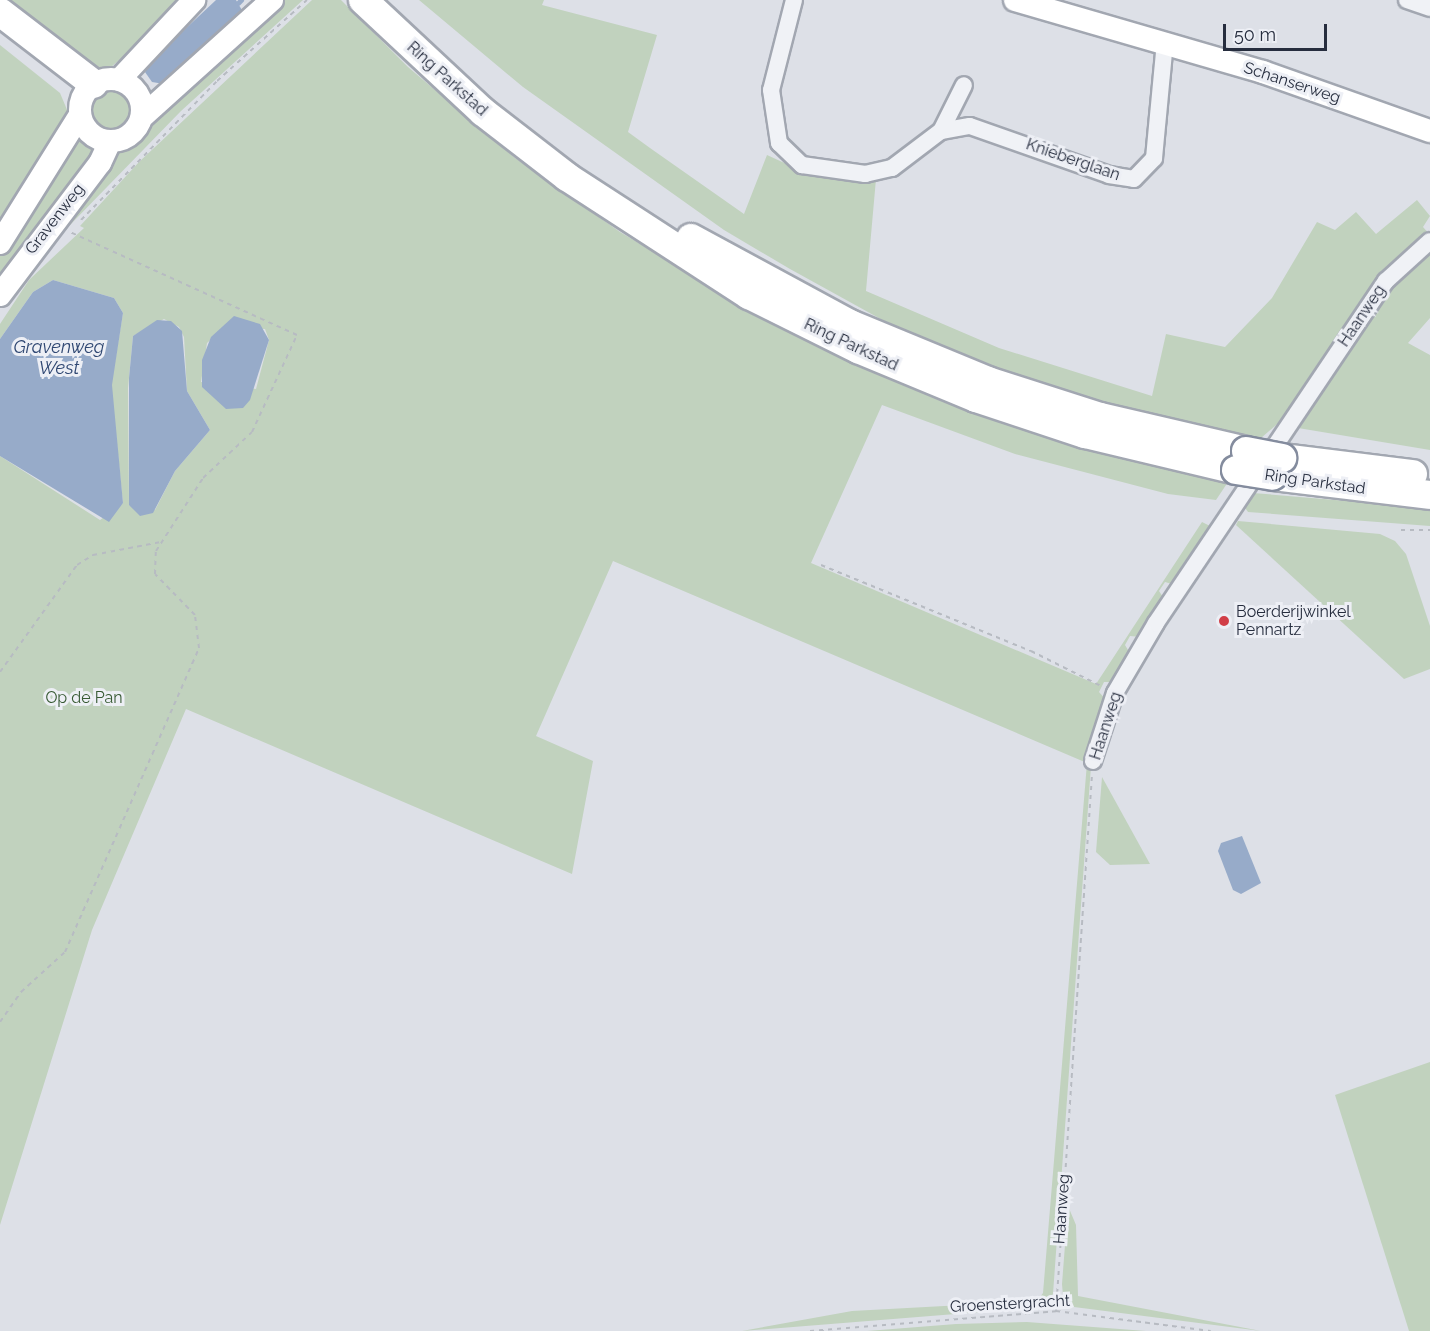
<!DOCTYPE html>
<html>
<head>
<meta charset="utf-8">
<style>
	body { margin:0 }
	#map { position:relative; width:1430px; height:1331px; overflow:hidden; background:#dde0e7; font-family:Raleway,sans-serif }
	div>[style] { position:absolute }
	.green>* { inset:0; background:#c1d2be }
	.round { border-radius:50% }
	.water>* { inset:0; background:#97abc9 }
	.stream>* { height:4.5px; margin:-2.25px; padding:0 2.25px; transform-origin:2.25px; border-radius:2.25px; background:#97abc9 }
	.path>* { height:2px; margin-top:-1px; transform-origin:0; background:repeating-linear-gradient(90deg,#b7bbc2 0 4.5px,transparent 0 9px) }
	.roads { filter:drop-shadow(2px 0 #a2a7b1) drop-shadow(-2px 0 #a2a7b1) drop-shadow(0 2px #a2a7b1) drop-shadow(0 -2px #a2a7b1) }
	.street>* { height:16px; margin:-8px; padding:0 8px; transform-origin:8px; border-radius:8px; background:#f0f2f6 }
	.secondary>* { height:22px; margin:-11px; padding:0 11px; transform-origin:11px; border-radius:11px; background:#fff }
	.secondary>.ring { margin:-11px; padding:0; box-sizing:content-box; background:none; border:22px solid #fff; border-radius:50% }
	.highway>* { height:28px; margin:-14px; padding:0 14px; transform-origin:14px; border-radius:14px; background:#fff }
	.bridges { filter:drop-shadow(2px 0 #848c9e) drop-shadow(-2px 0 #848c9e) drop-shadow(0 2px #848c9e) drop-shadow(0 -2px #848c9e) }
	.highway-bridge>* { height:28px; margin:-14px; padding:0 14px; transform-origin:14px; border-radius:14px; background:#fff }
	.dots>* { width:16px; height:16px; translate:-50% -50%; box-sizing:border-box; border:3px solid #edeff5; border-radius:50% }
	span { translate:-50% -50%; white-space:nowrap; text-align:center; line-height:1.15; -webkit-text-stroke:6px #edeff5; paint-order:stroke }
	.street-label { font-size:16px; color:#262d3e }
	.poi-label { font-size:16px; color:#262d3e }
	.left { translate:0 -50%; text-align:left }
	.park-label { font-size:16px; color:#375a33 }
	.water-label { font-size:18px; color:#304873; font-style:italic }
	.scale { position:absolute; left:1223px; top:24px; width:104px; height:27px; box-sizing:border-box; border:3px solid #262d3e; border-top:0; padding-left:8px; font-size:18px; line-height:21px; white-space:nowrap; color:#262d3e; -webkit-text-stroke:4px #edeff5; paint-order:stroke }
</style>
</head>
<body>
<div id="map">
	<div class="green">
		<i style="clip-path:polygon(0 0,187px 0,101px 76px)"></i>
		<i style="clip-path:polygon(277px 0,303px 0,181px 111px,70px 225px,61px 217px,126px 143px)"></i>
		<i style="clip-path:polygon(evenodd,312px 0,341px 0,408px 67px,515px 158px,620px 232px,740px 303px,1228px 482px,1216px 500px,1168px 494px,1015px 454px,882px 405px,811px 563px,1096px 684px,1202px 522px,1210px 526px,1176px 585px,1165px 582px,1159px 591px,1165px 600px,1141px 637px,1130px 636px,1125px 645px,1131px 655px,1116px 682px,1104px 682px,1099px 692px,1107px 701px,1091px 766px,1053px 1294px,1043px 1307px,742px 1331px,852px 1311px,1037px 1301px,1043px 1293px,1087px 763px,613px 561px,536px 736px,593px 761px,572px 874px,186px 709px,92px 930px,0 1225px,0 456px,100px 520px,123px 503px,111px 386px,123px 313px,114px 298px,53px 280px,33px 292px,0 339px,0 324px,29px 280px,84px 228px,80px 226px,139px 162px,312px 0,164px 319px,179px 327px,184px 337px,187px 391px,210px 430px,175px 471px,155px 510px,129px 505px,128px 388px,133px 336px,164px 319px,312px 0,225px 327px,265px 329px,269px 340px,256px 389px,201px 382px,207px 343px,225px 327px)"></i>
		<i style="clip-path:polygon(419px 0,544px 0,542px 5px,657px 35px,628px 132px,650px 148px,744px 214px,767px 155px,791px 166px,876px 179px,866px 291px,999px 348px,1152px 396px,1166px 334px,1225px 347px,1272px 298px,1317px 222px,1335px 230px,1356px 212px,1376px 234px,1417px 200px,1430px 216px,1423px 227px,1430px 235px,1289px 414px,1261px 438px,1165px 422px,1086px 401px,935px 349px,790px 269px,724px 230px,523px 87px)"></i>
		<i style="clip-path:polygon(0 45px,60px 93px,68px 112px,0 234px)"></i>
		<i class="round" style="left:92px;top:90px;width:40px;height:40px"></i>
		<i style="clip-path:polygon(79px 130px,99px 146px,0 289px,0 254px)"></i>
		<i style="clip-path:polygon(1430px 247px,1430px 318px,1408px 343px,1430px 355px,1430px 450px,1292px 427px,1386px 289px)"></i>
		<i style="clip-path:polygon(1253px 493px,1430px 508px,1430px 526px,1248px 512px,1243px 505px)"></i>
		<i style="clip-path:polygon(1238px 521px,1380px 534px,1395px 541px,1406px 554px,1430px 626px,1430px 669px,1404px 679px,1236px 525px)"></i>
		<i style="clip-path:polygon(1102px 777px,1150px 864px,1110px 865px,1096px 852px)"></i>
		<i style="clip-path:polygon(1430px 1062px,1430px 1331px,1409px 1331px,1335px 1095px)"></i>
		<i style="clip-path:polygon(1068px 1206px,1076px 1225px,1078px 1296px,1261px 1331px,1074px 1307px,1063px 1296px,1062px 1284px)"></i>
		<i style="clip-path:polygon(1027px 1322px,1146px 1331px,867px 1331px,956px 1324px)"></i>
	</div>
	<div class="water">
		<i style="clip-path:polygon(216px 0,236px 0,243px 12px,164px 84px,152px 82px,145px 72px,149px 63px)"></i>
		<i style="clip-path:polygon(53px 280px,114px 298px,123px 313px,112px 385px,123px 503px,109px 522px,0 456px,0 339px,33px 292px)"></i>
		<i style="clip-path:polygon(234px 316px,260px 324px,269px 340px,250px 400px,243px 408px,226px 409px,202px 387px,202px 360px,211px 337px)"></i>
		<i style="clip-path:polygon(157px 320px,171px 321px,182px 331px,187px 391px,210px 430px,175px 471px,153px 513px,140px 516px,129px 505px,129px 378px,133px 336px)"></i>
		<i style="clip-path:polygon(1242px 836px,1261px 883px,1241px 894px,1233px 890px,1218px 851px,1221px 843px)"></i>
	</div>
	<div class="stream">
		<i style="left:238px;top:3px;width:4px;rotate:-45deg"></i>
	</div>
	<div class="path">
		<i style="left:81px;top:220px;width:194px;rotate:-45.6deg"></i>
		<i style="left:217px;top:81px;width:121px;rotate:-42deg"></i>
		<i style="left:1401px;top:530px;width:29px"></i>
		<i style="left:821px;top:565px;width:227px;rotate:22.3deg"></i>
		<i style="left:1031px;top:651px;width:78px;rotate:26.6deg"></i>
		<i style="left:0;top:672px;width:132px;rotate:-54.3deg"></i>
		<i style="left:77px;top:565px;width:19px;rotate:-32deg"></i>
		<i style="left:93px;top:555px;width:69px;rotate:-10.8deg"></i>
		<i style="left:0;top:1022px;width:37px;rotate:-55deg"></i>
		<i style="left:21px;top:992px;width:59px;rotate:-42.3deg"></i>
		<i style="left:65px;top:952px;width:332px;rotate:-66.2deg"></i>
		<i style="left:199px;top:648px;width:33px;rotate:-97deg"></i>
		<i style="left:195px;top:615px;width:57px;rotate:-134.3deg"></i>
		<i style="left:155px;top:574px;width:23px;rotate:-88deg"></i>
		<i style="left:156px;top:551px;width:87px;rotate:-57.2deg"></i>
		<i style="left:203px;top:478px;width:67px;rotate:-43.2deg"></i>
		<i style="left:252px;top:432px;width:107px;rotate:-65.1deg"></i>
		<i style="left:297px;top:335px;width:249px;rotate:-155.6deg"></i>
		<i style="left:1056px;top:1311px;width:537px;rotate:-86.16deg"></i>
		<i style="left:810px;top:1331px;width:247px;rotate:-4.6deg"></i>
		<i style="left:1056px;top:1311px;width:156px;rotate:7.4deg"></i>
	</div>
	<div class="roads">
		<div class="street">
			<i style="left:794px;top:0;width:93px;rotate:104.3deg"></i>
			<i style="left:771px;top:90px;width:54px;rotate:81.4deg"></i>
			<i style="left:779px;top:143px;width:32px;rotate:44deg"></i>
			<i style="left:802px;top:165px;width:64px;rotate:8.1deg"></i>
			<i style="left:865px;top:174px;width:28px;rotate:-13deg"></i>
			<i style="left:892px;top:168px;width:61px;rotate:-37.1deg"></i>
			<i style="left:941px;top:131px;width:29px;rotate:-10deg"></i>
			<i style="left:970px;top:126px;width:147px;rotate:19.4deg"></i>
			<i style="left:1109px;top:175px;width:25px;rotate:9deg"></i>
			<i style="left:1134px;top:179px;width:29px;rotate:-46deg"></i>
			<i style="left:1154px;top:158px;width:117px;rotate:-84.6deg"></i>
			<i style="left:1407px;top:0;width:24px;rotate:19deg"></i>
			<i style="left:941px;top:131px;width:51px;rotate:-63.4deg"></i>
			<i style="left:1093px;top:761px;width:71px;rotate:-72.1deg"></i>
			<i style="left:1115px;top:693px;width:81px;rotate:-59.6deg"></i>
			<i style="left:1156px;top:623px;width:412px;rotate:-56.1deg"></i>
			<i style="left:1386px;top:281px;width:59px;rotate:-42.3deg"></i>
		</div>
		<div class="secondary">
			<i style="left:1015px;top:0;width:258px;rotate:16.2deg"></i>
			<i style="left:1263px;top:72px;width:177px;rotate:19.5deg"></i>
			<i class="ring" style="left:80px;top:79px;width:40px;height:40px"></i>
			<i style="left:119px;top:80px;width:110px;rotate:-46.8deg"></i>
			<i style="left:142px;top:117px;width:175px;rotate:-42deg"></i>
			<i style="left:0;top:243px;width:151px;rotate:-58deg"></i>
			<i style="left:0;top:295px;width:166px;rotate:-52.9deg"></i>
			<i style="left:100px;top:163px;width:23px;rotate:-65deg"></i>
		</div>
		<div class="highway">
			<i style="left:363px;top:0;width:164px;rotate:43deg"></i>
			<i style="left:483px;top:112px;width:106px;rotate:37.7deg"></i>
			<i style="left:567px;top:177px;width:217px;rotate:33deg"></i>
			<i style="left:749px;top:295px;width:122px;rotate:26.4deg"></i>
			<i style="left:858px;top:349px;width:128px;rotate:22.6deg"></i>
			<i style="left:976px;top:398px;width:115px;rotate:18.3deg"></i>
			<i style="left:1085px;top:434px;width:155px;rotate:13.4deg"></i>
			<i style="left:0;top:12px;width:118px;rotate:37.5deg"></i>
			<i style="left:691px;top:238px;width:181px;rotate:28.4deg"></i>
			<i style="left:850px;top:324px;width:149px;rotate:22.4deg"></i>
			<i style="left:988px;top:381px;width:118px;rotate:17.8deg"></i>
			<i style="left:1100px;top:417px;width:150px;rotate:13.1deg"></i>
			<i style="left:1282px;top:458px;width:132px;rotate:7deg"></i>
			<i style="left:1273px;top:476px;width:158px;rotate:6.9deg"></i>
		</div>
	</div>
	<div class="bridges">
		<div class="highway-bridge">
			<i style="left:1246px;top:451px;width:37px;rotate:11deg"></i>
			<i style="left:1236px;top:470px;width:37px;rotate:9deg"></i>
		</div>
	</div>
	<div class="dots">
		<i style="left:1224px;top:621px;background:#d13e47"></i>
	</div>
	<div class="street-label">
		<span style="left:447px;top:79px;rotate:42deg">Ring Parkstad</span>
		<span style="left:1292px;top:83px;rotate:18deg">Schanserweg</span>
		<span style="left:1073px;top:160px;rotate:19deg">Knieberglaan</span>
		<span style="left:55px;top:219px;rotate:-52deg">Gravenweg</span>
		<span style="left:1362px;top:316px;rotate:-56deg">Haanweg</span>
		<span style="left:851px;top:345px;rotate:25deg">Ring Parkstad</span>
		<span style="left:1315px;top:482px;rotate:8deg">Ring Parkstad</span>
		<span style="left:1106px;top:726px;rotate:-72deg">Haanweg</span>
		<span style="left:1062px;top:1209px;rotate:-86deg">Haanweg</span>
		<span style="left:1010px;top:1304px;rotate:-3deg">Groenstergracht</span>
	</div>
	<div class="poi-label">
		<span class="left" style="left:1236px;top:621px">Boerderijwinkel<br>Pennartz</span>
	</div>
	<div class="park-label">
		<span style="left:84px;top:698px">Op de Pan</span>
	</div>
	<div class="water-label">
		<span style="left:59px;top:358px">Gravenweg<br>West</span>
	</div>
	<div class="scale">50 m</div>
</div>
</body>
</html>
